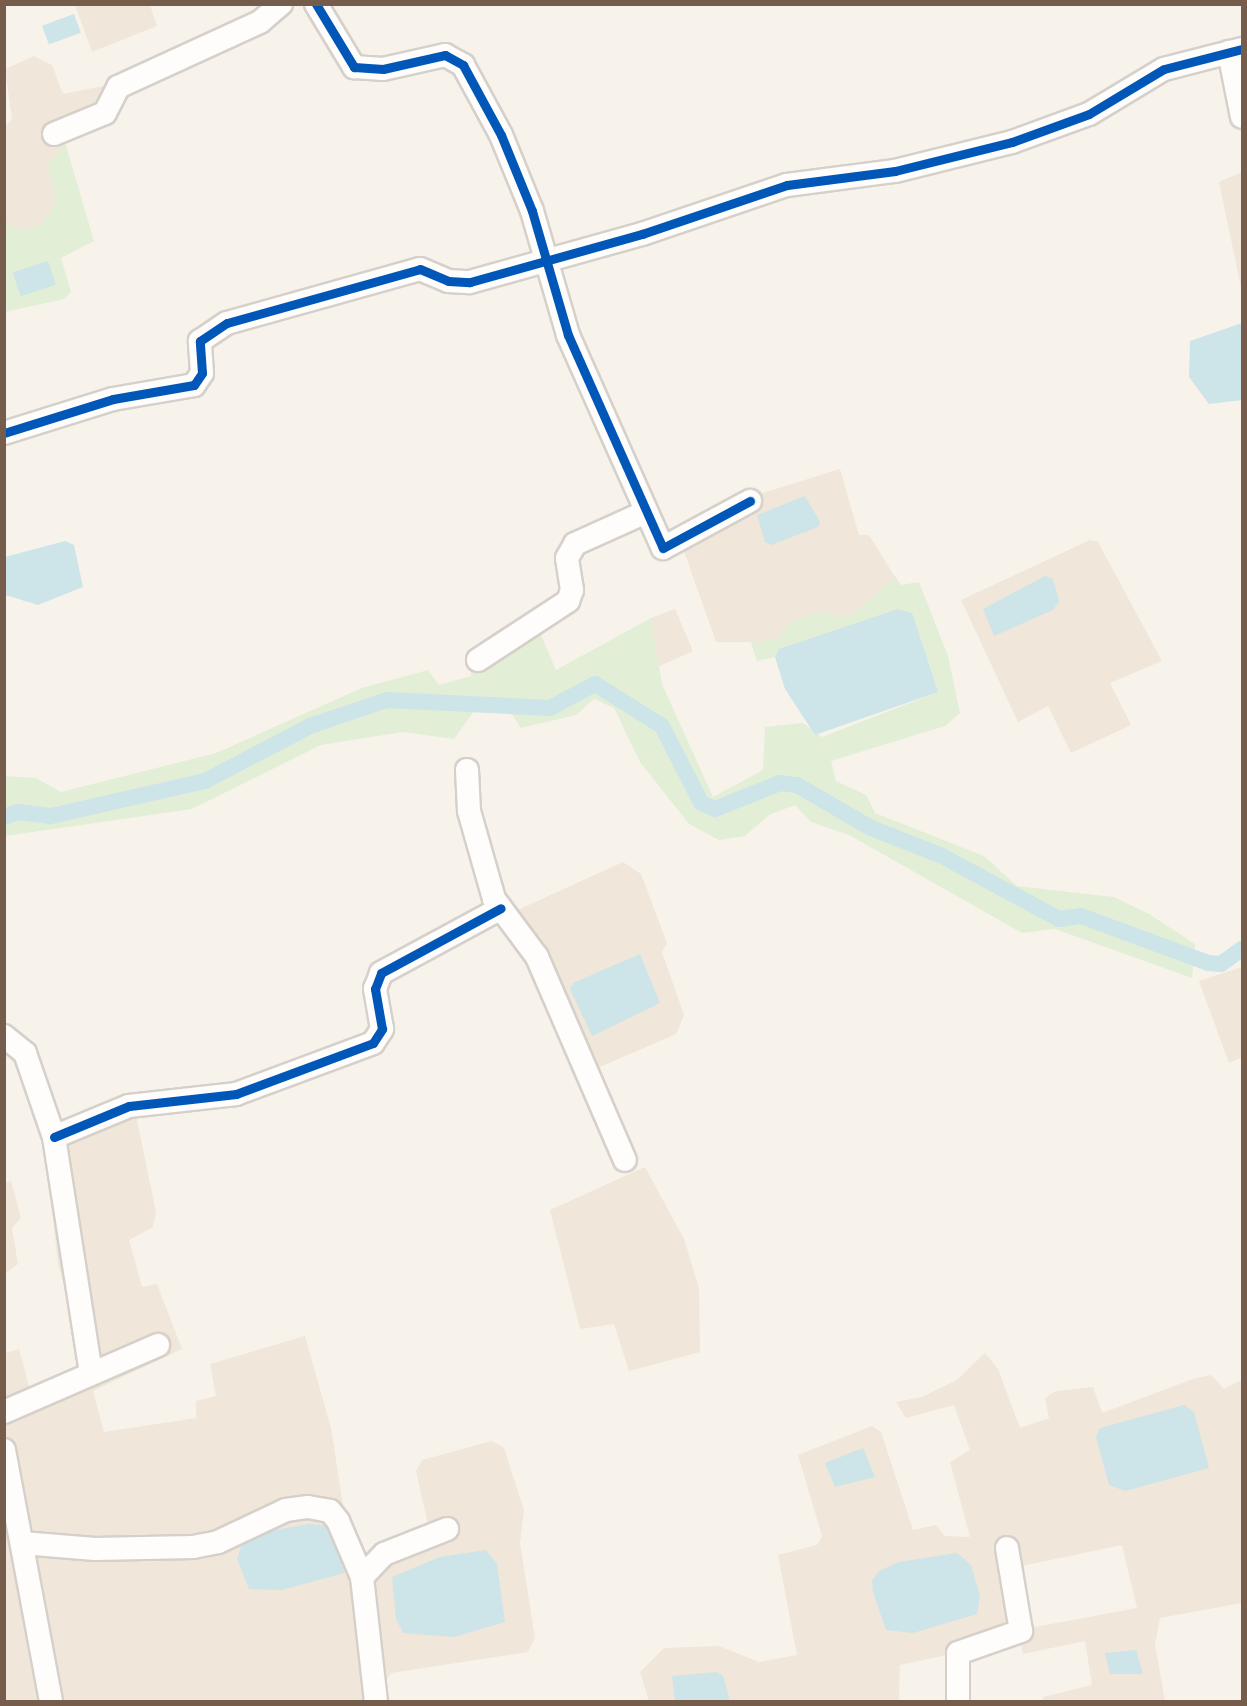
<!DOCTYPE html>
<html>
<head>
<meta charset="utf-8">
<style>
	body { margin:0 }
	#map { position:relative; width:1247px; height:1706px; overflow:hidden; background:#f7f3eb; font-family:Mulish,sans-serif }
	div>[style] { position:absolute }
	.residential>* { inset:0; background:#f0e6d9 }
	.green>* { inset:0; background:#e3eed6 }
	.water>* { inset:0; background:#cde4e8; transform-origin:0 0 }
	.canal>* { height:16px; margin:-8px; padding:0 8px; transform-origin:8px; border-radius:8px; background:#cde4e8 }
	.roads { filter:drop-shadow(2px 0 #d6d0ca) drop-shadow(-2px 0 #d6d0ca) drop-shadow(0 2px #d6d0ca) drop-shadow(0 -2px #d6d0ca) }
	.minor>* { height:22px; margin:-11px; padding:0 11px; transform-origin:11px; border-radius:11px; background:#fefdfc }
	.cycleway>* { height:9px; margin:-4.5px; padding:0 4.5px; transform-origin:4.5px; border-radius:4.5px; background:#0057b8 }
	span { translate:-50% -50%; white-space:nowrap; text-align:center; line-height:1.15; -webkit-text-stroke:6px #fff9ed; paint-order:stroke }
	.frame { position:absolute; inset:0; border:6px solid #765c4b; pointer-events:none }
</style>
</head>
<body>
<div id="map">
	<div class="residential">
		<i style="clip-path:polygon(75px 5px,150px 5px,157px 26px,92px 52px)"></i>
		<i style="clip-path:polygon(34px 56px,52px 65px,63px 94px,108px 85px,99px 127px,65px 143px,82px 200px,4px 247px,4px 128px,12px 119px,5px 69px)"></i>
		<i style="clip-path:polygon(1242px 172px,1242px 292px,1219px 182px)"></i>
		<i style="clip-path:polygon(840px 469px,859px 535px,869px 535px,900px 585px,898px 609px,757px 661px,751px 642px,716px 642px,679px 537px,747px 498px)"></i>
		<i style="clip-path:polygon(1090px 540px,1098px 542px,1162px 661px,1110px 683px,1131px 725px,1071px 753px,1048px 706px,1018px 722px,961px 600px)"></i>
		<i style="clip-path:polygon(675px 609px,693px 651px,642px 674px,651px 618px)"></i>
		<i style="clip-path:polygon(623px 862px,641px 874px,667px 943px,662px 952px,684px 1015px,676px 1034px,593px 1070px,511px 913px)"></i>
		<i style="clip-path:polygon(1242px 967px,1242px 1057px,1229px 1063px,1199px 981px)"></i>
		<i style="clip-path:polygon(135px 1111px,156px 1212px,153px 1227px,129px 1240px,142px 1287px,157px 1284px,182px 1349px,93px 1391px,104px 1432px,196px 1418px,196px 1401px,216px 1396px,210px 1364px,305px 1336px,331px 1428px,347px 1530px,366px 1562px,429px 1529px,416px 1471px,422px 1460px,492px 1441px,504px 1448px,524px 1510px,520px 1543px,535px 1638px,528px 1652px,391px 1673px,385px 1681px,387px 1701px,5px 1702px,5px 1353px,19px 1349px,31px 1394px,81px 1370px,84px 1356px,58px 1264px,44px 1135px)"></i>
		<i style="clip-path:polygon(645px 1167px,684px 1239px,699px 1288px,700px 1352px,629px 1371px,614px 1324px,580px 1329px,550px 1210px)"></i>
		<i style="clip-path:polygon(11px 1181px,21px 1218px,12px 1228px,18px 1264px,5px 1274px,5px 1183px)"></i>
		<i style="clip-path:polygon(evenodd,985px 1353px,998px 1369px,1020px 1428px,1049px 1418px,1045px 1398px,1056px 1391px,1093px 1387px,1102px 1413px,1193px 1379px,1211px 1375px,1224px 1389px,1242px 1380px,1242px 1603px,1160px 1618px,1155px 1645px,1165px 1701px,1043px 1701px,1043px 1697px,1092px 1685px,1085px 1641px,1023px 1654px,1020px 1639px,900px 1665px,899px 1701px,649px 1701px,640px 1672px,664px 1648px,719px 1646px,759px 1662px,797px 1655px,778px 1555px,817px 1545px,822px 1536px,798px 1455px,872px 1426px,881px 1432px,913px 1530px,936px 1525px,945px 1536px,970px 1537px,950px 1462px,970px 1450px,954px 1405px,906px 1418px,896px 1402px,922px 1397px,957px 1380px,985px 1353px,1122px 1545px,1137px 1608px,1030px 1628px,1017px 1567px,1122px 1545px)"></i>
	</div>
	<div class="green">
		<i style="clip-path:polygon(65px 143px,94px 241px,61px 258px,71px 292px,64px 299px,5px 312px,4px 221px,17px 229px,40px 225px,56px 204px,48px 165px)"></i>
		<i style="clip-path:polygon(895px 576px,901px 585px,919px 582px,948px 656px,960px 713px,945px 726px,831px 761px,836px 781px,866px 795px,875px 813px,984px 856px,1017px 886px,1114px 897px,1149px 914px,1195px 944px,1192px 978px,1055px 929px,1022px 933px,849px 835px,811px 822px,795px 805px,769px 815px,745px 836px,719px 840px,689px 824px,640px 762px,614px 708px,594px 699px,576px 715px,521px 728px,502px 699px,482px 700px,454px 739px,403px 732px,321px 745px,192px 809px,5px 836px,4px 776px,36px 778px,61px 792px,216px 753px,362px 688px,428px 670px,439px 685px,471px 676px,471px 658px,537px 626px,556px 670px,651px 618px,662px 684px,713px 797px,763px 770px,765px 727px,803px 723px,822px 737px,938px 692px,779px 649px,775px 657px,757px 661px,751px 642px,777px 639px,793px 621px,818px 612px,846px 616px,856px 612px)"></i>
	</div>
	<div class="water">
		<i style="left:74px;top:14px;width:20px;height:34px;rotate:70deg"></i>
		<i style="left:48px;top:261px;width:25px;height:37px;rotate:72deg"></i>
		<i style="clip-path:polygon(1242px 323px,1242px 400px,1209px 404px,1189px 377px,1190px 341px)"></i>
		<i style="clip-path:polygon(805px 496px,820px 522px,818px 527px,771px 545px,765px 542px,757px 515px)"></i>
		<i style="clip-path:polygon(65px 541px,74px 545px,83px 587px,38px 605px,5px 595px,5px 557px)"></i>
		<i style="clip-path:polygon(1045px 576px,1053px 579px,1059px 601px,1053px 610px,994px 636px,983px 609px)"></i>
		<i style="clip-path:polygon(898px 609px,912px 613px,938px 692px,815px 735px,785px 689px,775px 657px,779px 649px)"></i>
		<i style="clip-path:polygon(640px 954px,660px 1003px,592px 1036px,570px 989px,573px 983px)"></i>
		<i style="clip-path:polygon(1184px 1405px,1194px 1412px,1209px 1468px,1125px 1491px,1109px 1485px,1096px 1437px,1100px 1428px)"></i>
		<i style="clip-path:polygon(863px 1448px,875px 1477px,835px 1487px,825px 1463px)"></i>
		<i style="clip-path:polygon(309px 1524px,331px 1526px,346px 1560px,344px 1573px,282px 1590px,249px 1589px,237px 1559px,243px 1541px,257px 1533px)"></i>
		<i style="clip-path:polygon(486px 1550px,497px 1564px,505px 1622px,454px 1637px,403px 1633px,396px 1619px,392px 1577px,440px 1557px)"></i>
		<i style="clip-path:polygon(957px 1553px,971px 1565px,980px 1596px,977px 1614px,913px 1633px,886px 1630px,873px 1592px,872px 1581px,879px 1571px,899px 1562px)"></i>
		<i style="clip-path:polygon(1136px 1650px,1143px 1674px,1110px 1674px,1105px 1653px)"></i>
		<i style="clip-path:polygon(717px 1672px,723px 1676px,730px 1701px,675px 1701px,672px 1676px)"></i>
	</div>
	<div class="canal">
		<i style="left:4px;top:817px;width:15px;rotate:-20deg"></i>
		<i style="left:18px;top:812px;width:33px;rotate:7deg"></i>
		<i style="left:51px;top:816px;width:158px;rotate:-12.8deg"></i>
		<i style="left:205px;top:781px;width:119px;rotate:-27.6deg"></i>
		<i style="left:310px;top:726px;width:81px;rotate:-18.7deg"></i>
		<i style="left:387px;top:700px;width:163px;rotate:2.8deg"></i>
		<i style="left:550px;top:708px;width:51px;rotate:-28.1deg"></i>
		<i style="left:595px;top:684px;width:79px;rotate:32.1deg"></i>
		<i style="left:662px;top:726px;width:86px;rotate:63.1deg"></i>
		<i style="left:701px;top:803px;width:15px;rotate:23deg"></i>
		<i style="left:715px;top:809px;width:70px;rotate:-21.8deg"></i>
		<i style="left:780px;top:783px;width:17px;rotate:7deg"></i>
		<i style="left:797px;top:785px;width:86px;rotate:30.2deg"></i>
		<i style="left:871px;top:828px;width:74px;rotate:21.4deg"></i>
		<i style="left:940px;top:855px;width:135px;rotate:28.3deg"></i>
		<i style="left:1059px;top:919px;width:22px;rotate:-8deg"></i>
		<i style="left:1081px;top:916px;width:135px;rotate:20.3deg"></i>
		<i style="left:1208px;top:963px;width:13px;rotate:4deg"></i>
		<i style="left:1221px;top:964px;width:26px;rotate:-36deg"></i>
	</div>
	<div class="roads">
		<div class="minor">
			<i style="left:316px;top:4px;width:74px;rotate:58.9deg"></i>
			<i style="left:354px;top:67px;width:29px;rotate:4deg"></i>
			<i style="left:383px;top:69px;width:64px;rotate:-12.7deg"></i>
			<i style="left:445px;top:55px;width:21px;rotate:29deg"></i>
			<i style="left:463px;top:65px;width:80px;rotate:61.5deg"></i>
			<i style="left:501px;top:135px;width:82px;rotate:67.8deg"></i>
			<i style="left:532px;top:211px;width:129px;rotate:73.8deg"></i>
			<i style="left:568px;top:335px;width:233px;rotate:66deg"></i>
			<i style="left:663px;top:548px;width:99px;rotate:-28.4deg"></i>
			<i style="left:1229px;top:52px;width:66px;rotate:78.7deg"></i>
			<i style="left:54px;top:134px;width:55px;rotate:-22.4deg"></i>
			<i style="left:105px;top:113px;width:29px;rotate:-63deg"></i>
			<i style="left:118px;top:87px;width:156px;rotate:-24.6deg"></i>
			<i style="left:260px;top:22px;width:28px;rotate:-41deg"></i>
			<i style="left:4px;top:433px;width:114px;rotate:-17.3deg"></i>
			<i style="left:113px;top:399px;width:82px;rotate:-9.8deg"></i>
			<i style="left:194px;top:385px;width:14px;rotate:-56deg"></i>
			<i style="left:202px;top:373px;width:32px;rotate:-94deg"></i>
			<i style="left:200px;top:341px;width:32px;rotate:-34deg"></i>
			<i style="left:227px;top:323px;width:200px;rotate:-15.6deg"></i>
			<i style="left:420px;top:269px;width:30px;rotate:23deg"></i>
			<i style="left:448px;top:281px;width:22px;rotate:3deg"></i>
			<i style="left:470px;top:282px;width:179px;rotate:-15.6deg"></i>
			<i style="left:642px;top:234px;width:153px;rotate:-18.7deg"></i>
			<i style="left:787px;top:185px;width:109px;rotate:-7.4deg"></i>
			<i style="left:895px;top:171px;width:121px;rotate:-13.9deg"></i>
			<i style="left:1012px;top:142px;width:82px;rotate:-20deg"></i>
			<i style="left:1089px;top:114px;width:87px;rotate:-31deg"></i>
			<i style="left:1164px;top:69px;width:81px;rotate:-14.4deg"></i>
			<i style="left:478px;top:660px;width:108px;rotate:-33.2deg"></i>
			<i style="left:568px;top:601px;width:12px;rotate:-70deg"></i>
			<i style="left:572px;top:590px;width:32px;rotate:-99deg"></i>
			<i style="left:567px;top:558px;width:16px;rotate:-60deg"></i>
			<i style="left:575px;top:544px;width:78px;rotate:-24.3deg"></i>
			<i style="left:467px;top:770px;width:41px;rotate:87.2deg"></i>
			<i style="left:469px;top:811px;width:91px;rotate:74.1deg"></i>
			<i style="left:494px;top:899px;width:72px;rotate:53.4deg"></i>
			<i style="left:537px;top:957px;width:221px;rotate:66.6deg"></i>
			<i style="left:4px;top:1036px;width:27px;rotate:39deg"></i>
			<i style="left:25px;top:1053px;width:89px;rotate:71deg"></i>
			<i style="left:54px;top:1137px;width:238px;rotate:81.1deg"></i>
			<i style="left:54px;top:1137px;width:81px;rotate:-22.5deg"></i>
			<i style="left:129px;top:1106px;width:108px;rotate:-6.4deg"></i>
			<i style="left:236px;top:1094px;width:146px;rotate:-20.4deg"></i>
			<i style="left:373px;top:1043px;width:17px;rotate:-57deg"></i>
			<i style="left:382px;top:1029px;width:41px;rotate:-99.9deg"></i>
			<i style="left:375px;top:989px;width:17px;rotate:-69deg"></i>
			<i style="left:381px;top:973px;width:136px;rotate:-28.4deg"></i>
			<i style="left:4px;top:1412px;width:168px;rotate:-23.5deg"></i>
			<i style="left:4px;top:1450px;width:256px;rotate:79.4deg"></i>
			<i style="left:22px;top:1543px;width:73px;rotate:4.7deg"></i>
			<i style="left:95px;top:1549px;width:98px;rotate:-1.2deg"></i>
			<i style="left:193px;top:1547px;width:25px;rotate:-11deg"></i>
			<i style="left:218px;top:1542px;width:75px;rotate:-25.2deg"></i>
			<i style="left:286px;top:1510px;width:22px;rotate:-8deg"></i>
			<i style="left:308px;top:1507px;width:22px;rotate:10deg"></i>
			<i style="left:330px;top:1511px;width:13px;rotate:51deg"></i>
			<i style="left:338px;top:1521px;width:61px;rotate:66.8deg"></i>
			<i style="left:376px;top:1702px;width:126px;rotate:-96.4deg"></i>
			<i style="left:362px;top:1577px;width:32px;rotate:-46deg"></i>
			<i style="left:384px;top:1554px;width:68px;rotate:-21.6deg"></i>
			<i style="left:958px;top:1702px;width:49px;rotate:-90deg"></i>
			<i style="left:958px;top:1653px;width:67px;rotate:-19.2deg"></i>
			<i style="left:1021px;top:1631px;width:84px;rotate:-99.6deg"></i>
		</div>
	</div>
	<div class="cycleway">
		<i style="left:316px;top:4px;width:74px;rotate:58.9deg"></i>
		<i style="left:354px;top:67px;width:29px;rotate:4deg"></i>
		<i style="left:383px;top:69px;width:64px;rotate:-12.7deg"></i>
		<i style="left:445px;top:55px;width:21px;rotate:29deg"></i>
		<i style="left:463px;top:65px;width:80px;rotate:61.5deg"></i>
		<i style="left:501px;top:135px;width:82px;rotate:67.8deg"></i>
		<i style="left:532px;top:211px;width:129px;rotate:73.8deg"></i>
		<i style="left:568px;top:335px;width:233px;rotate:66deg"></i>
		<i style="left:663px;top:548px;width:99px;rotate:-28.4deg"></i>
		<i style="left:4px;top:433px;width:114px;rotate:-17.3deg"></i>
		<i style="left:113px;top:399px;width:82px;rotate:-9.8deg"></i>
		<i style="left:194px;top:385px;width:14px;rotate:-56deg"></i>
		<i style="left:202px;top:373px;width:32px;rotate:-94deg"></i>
		<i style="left:200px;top:341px;width:32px;rotate:-34deg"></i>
		<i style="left:227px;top:323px;width:200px;rotate:-15.6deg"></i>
		<i style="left:420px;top:269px;width:30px;rotate:23deg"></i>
		<i style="left:448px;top:281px;width:22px;rotate:3deg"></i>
		<i style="left:470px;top:282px;width:179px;rotate:-15.6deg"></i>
		<i style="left:642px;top:234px;width:153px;rotate:-18.7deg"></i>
		<i style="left:787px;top:185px;width:109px;rotate:-7.4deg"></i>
		<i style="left:895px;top:171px;width:121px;rotate:-13.9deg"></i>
		<i style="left:1012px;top:142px;width:82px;rotate:-20deg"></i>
		<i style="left:1089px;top:114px;width:87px;rotate:-31deg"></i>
		<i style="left:1164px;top:69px;width:81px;rotate:-14.4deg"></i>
		<i style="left:54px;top:1137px;width:81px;rotate:-22.5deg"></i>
		<i style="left:129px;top:1106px;width:108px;rotate:-6.4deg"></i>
		<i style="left:236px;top:1094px;width:146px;rotate:-20.4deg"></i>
		<i style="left:373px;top:1043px;width:17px;rotate:-57deg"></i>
		<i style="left:382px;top:1029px;width:41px;rotate:-99.9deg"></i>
		<i style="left:375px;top:989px;width:17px;rotate:-69deg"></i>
		<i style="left:381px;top:973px;width:136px;rotate:-28.4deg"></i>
	</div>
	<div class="frame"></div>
</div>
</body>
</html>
